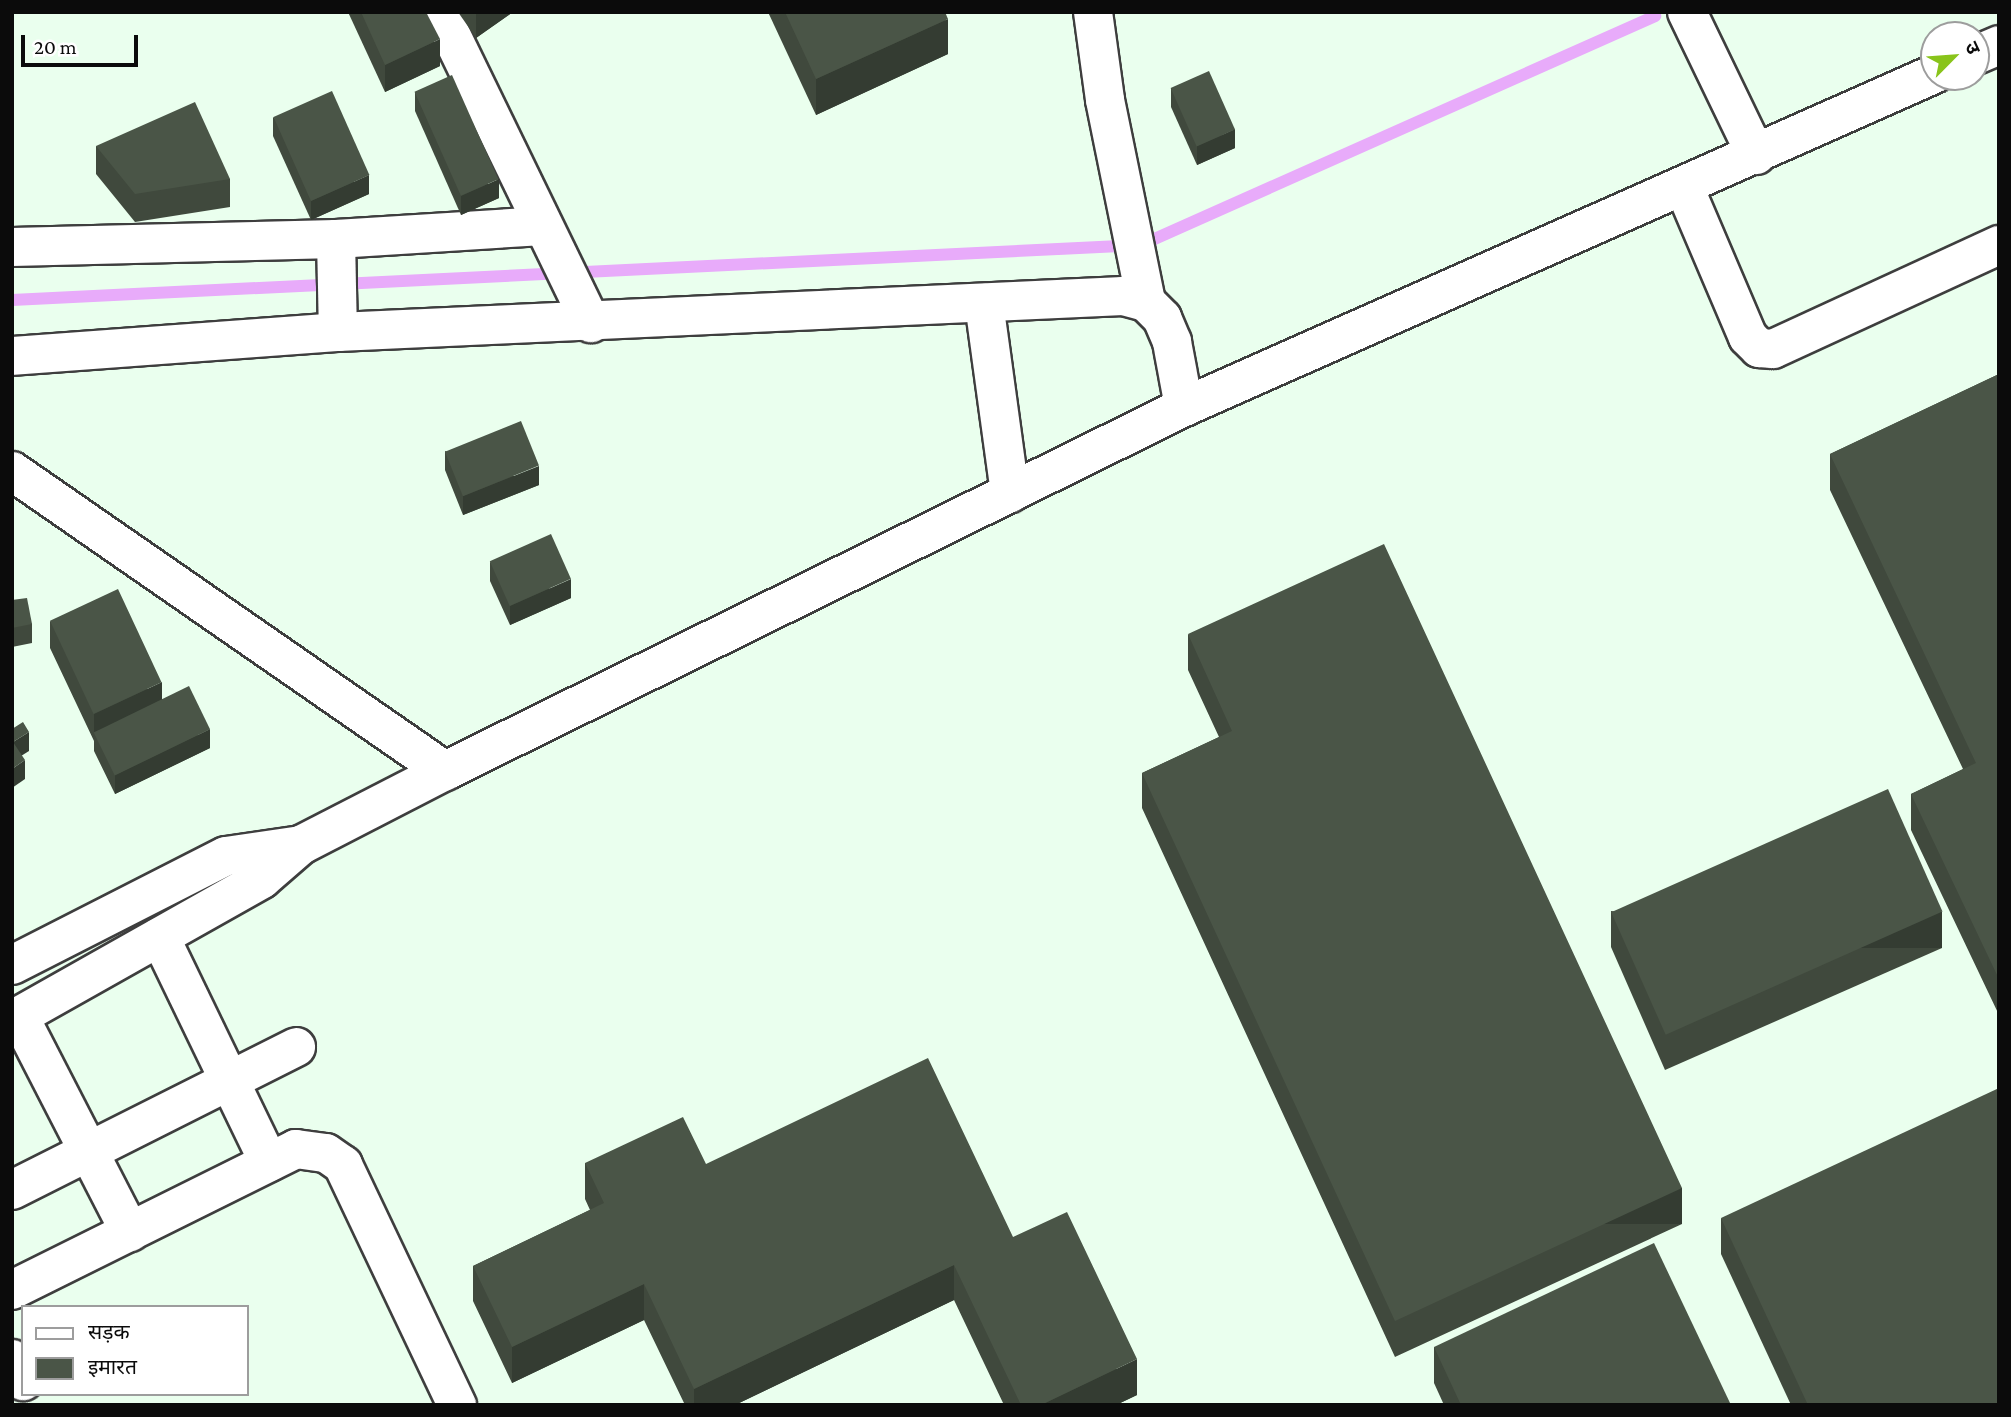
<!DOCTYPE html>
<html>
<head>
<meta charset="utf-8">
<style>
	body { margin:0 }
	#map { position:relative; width:2011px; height:1417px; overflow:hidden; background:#eaffee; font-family:"Crimson Pro","Noto Sans Devanagari",serif }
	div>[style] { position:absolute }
	.stream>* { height:12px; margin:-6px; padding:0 6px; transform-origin:6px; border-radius:6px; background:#e8abfa }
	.roads { filter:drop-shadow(2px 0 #3e3e3e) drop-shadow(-2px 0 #3e3e3e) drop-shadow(0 2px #3e3e3e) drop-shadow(0 -2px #3e3e3e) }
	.minor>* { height:38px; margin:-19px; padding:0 19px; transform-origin:19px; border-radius:19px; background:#fff }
	.wall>* { inset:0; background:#40493d }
	.shaded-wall>* { inset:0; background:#343c32; transform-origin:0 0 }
	.building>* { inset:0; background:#4a5547; transform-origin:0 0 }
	span { translate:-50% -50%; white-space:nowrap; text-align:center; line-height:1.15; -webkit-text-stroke:7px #fff; paint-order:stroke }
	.frame { position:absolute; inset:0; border:14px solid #0b0b0b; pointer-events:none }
	.legend { position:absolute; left:21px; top:1305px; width:228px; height:91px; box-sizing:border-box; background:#fff; border:2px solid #9d9d9d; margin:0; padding:9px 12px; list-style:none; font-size:21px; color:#0b0b0b }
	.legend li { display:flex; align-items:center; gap:14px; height:35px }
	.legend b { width:35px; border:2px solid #9d9d9d }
	.north { position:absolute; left:1920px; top:21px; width:70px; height:70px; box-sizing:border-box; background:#fff; border:2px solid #9d9d9d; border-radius:50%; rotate:65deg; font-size:19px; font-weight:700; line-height:28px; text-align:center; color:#0b0b0b }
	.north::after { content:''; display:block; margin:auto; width:24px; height:32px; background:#89c41b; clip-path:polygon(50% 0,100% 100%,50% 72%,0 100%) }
	.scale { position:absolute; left:21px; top:35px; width:117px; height:32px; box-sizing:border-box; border:4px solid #0b0b0b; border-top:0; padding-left:9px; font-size:21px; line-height:24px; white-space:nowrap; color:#0b0b0b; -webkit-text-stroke:5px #fff; paint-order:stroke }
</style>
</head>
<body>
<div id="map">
	<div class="stream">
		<i style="left:12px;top:300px;width:1130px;rotate:-2.79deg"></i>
		<i style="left:1141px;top:245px;width:563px;rotate:-24.01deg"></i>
	</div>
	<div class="roads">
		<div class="minor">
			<i style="left:440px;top:12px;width:346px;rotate:64.1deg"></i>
			<i style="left:1093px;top:12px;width:89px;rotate:82.2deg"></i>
			<i style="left:1105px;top:100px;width:206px;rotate:78.5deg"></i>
			<i style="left:1687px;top:12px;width:159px;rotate:64.2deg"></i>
			<i style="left:1976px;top:55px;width:25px;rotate:-23deg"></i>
			<i style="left:1684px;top:187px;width:163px;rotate:66.9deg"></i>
			<i style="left:1748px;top:337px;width:16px;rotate:45deg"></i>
			<i style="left:1759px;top:348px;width:14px;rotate:4deg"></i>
			<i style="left:1773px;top:349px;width:249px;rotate:-24.7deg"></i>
			<i style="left:336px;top:239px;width:93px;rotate:88.8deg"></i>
			<i style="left:12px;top:247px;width:324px;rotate:-1.4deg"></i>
			<i style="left:336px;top:239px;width:207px;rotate:-3.6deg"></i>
			<i style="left:984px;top:303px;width:192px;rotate:82.2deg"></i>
			<i style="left:12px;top:356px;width:327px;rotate:-4.2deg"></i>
			<i style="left:338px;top:332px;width:786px;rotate:-2.63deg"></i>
			<i style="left:1123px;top:296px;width:24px;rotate:15deg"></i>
			<i style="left:1146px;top:302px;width:23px;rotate:45deg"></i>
			<i style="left:1162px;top:318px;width:26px;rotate:67deg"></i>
			<i style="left:1172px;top:342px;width:66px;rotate:79.5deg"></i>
			<i style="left:12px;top:471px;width:527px;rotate:34.72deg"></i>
			<i style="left:160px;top:937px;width:250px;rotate:64.2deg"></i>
			<i style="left:12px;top:965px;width:240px;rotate:-27deg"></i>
			<i style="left:226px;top:856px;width:76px;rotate:-8.3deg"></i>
			<i style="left:19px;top:1016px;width:243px;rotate:62.8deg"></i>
			<i style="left:12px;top:1020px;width:287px;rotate:-29.4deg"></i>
			<i style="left:262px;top:879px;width:52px;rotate:-41.1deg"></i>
			<i style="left:301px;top:845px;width:162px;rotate:-27.2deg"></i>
			<i style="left:445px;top:771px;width:824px;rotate:-26.22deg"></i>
			<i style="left:1184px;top:407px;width:821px;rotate:-23.94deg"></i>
			<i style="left:12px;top:1190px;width:318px;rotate:-26.7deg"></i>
			<i style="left:12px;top:1290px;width:317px;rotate:-26.4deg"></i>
			<i style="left:296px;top:1149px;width:30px;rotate:8deg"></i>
			<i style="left:326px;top:1153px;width:21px;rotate:35deg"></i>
			<i style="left:343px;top:1165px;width:266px;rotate:64.6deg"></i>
			<i style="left:12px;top:1359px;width:25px;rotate:63deg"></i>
		</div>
	</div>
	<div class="wall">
		<i style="clip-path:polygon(348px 12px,426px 12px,440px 66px,385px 92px)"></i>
		<i style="clip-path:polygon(458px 12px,513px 12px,476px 38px)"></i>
		<i style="clip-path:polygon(768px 12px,945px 12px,948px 54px,816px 115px)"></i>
		<i style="clip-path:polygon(1171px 88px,1235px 148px,1197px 165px,1171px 107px)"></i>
		<i style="clip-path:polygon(415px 92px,499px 198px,461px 215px,415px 111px)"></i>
		<i style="clip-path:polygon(273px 117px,369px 194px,311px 220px,273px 136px)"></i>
		<i style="clip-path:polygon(96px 146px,230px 179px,230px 207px,135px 222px,96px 174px)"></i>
		<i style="clip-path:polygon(1999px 374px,1999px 1015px,1911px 830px,1911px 794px,1963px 769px,1830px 490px,1830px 454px)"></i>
		<i style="clip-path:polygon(445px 451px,539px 485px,463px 515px,445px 470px)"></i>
		<i style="clip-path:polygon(490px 562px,571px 598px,510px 625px,490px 581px)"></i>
		<i style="clip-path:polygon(12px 600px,32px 624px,32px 643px,12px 647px)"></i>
		<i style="clip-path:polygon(50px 621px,162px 699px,210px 748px,115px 794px,94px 751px,94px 741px,50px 648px)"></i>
		<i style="clip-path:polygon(1188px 634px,1682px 1224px,1395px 1357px,1142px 808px,1142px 773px,1219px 737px,1188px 670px)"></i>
		<i style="clip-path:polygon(1611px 911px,1942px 948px,1665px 1070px,1611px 947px)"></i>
		<i style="clip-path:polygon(585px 1163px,706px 1164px,1013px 1237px,1137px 1395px,1116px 1405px,1004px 1405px,954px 1300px,735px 1405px,685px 1405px,644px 1320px,512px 1383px,473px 1301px,473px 1266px,590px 1210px,585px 1199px)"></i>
		<i style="clip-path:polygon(1721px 1218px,1999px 1405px,1791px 1405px,1721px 1254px)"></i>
		<i style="clip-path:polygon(1434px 1347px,1731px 1405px,1444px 1405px,1434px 1383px)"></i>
	</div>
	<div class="shaded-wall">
		<i style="clip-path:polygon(476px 12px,513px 12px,476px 38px)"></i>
		<i style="clip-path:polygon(948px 19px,948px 54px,816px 115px,816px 79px)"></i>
		<i style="clip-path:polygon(440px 39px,440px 66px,385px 92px,385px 65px)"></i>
		<i style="clip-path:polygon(1235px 129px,1235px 148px,1197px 165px,1197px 146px)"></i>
		<i style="clip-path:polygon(369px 175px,369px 194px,311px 220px,311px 201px)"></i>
		<i style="clip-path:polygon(499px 179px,499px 198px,461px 215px,461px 196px)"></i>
		<i style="clip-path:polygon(539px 466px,539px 485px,463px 515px,463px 496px)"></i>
		<i style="clip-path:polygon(571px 579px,571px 598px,510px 625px,510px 606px)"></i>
		<i style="clip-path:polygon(162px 682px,162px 709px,94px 732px,94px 741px,94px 714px)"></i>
		<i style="clip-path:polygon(210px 729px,210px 748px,115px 794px,115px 775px)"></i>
		<i style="clip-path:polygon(29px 732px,29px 751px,13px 761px,13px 742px)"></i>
		<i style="clip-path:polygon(25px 760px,25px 779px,12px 788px,12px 769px)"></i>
		<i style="left:1942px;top:912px;width:36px;height:303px;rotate:90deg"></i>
		<i style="left:1682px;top:1188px;width:36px;height:316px;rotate:90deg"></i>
		<i style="clip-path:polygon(954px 1265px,954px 1300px,735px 1405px,694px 1405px,694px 1389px)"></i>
		<i style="clip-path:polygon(644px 1284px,644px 1320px,512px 1383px,512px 1347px)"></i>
		<i style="clip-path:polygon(1137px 1359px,1137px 1395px,1116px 1405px,1041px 1405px)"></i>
	</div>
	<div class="building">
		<i style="clip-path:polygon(361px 12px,426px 12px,440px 39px,385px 65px)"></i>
		<i style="clip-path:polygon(785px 12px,945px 12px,948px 19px,816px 79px)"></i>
		<i style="left:1209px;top:71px;width:64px;height:42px;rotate:66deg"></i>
		<i style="left:452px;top:75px;width:114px;height:41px;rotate:66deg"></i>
		<i style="left:332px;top:91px;width:92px;height:64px;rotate:66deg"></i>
		<i style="clip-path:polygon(195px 102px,230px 179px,135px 194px,96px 146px)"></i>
		<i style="clip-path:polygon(1999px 374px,1999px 979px,1911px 794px,1976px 763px,1830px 454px)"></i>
		<i style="left:521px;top:421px;width:48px;height:82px;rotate:68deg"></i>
		<i style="left:551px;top:534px;width:49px;height:67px;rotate:66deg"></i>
		<i style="clip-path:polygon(1384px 544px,1682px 1188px,1395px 1321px,1142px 773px,1232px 731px,1188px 634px)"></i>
		<i style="left:118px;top:589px;width:103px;height:75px;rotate:65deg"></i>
		<i style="clip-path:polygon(27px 598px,32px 624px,12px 628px,12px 600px)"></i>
		<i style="left:189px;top:686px;width:48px;height:106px;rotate:64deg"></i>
		<i style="clip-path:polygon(23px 722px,29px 732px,13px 742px,25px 760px,12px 769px,12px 729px)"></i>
		<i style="left:1888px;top:789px;width:134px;height:303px;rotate:66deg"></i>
		<i style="clip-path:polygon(928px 1058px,1013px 1237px,1067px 1212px,1137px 1359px,1041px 1405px,1021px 1405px,954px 1265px,694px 1389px,644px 1284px,512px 1347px,473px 1266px,604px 1203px,585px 1163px,683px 1117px,706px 1164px)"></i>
		<i style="clip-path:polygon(1999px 1088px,1999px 1405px,1808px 1405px,1721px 1218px)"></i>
		<i style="clip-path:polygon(1654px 1243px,1731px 1405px,1461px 1405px,1434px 1347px)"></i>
	</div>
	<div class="frame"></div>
	<ul class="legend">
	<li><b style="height:9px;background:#fff"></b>सड़क</li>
	<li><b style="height:19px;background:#4a5547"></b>इमारत</li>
	</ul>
	<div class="north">उ</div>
	<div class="scale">20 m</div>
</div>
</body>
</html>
